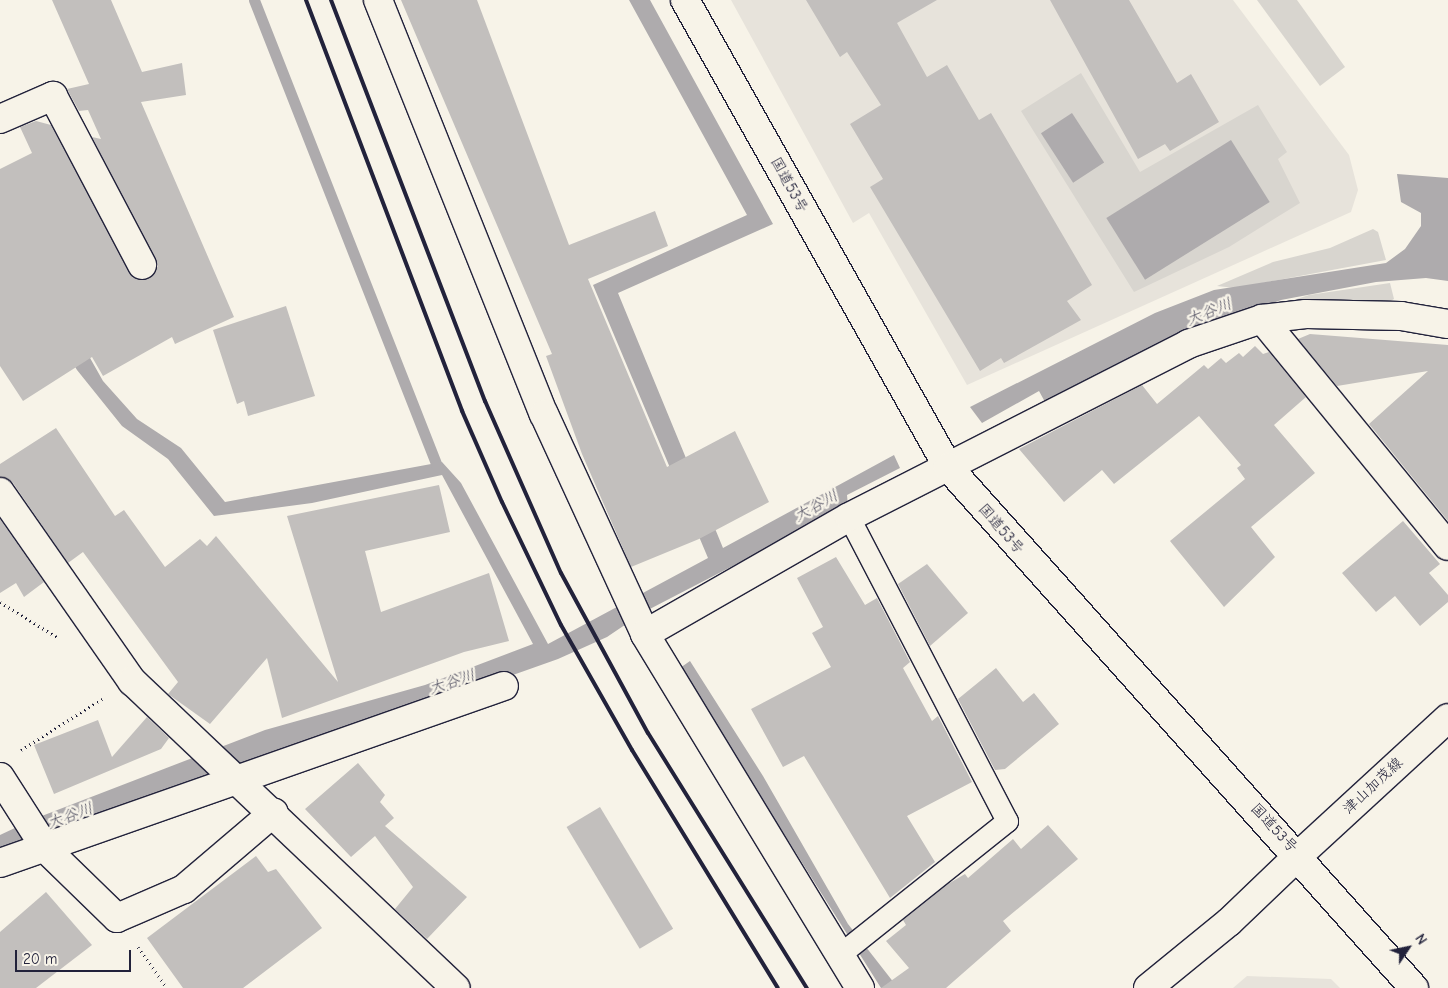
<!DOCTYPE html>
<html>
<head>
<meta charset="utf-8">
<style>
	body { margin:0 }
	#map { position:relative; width:1448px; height:988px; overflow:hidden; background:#f7f3e8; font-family:"Comic Neue","Klee One",sans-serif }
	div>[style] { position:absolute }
	.built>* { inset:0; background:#e7e3db }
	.green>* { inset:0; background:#d8d5cf }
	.water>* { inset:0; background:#aeabad; transform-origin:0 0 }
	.stream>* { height:11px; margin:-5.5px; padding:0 5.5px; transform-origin:5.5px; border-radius:5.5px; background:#aeabad }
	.building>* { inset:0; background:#c2bfbd; transform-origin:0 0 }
	.path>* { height:3px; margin-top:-1.5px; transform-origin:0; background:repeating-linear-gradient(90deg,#22223b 0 1px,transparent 0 5px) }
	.roads { filter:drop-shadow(1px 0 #22223b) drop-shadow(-1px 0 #22223b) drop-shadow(0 1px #22223b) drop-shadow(0 -1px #22223b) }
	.service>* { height:21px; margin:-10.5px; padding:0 10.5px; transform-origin:10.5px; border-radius:10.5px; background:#f7f3e8 }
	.minor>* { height:28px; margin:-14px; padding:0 14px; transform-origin:14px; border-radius:14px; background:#f7f3e8 }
	.tertiary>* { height:28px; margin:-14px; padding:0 14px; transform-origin:14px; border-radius:14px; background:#f7f3e8 }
	.primary>* { height:28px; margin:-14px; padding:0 14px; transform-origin:14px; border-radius:14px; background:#f7f3e8 }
	.trunk>* { height:28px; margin:-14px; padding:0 14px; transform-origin:14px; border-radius:14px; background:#f7f3e8 }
	.rail>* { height:4px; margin:-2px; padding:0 2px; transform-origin:2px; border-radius:2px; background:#22223b }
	span { translate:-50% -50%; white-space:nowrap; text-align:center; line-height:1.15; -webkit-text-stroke:5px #f7f3e8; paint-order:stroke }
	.street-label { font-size:15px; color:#22223b }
	.water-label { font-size:16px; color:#535263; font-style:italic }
	.north { position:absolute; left:1383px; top:923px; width:50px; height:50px; -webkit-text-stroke:4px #f7f3e8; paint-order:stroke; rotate:56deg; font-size:14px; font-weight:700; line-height:20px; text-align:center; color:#22223b }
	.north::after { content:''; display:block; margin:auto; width:18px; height:22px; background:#22223b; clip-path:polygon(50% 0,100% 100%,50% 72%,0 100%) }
	.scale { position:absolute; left:15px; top:950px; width:116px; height:22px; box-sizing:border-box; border:2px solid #22223b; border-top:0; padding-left:6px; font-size:15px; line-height:18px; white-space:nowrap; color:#22223b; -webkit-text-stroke:4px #f7f3e8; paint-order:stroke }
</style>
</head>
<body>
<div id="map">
	<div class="built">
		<i style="clip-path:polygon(731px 0,1233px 0,1349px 155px,1358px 190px,1351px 212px,967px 385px,869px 213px,853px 223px)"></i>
		<i style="clip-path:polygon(1247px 976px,1331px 979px,1340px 988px,1233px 988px)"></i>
	</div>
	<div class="green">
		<i style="clip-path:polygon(1257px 0,1297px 0,1345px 67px,1320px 86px)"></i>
		<i style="clip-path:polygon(1081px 73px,1140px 172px,1258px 105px,1287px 152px,1278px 159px,1300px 203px,1229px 247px,1134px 292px,1021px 111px)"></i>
		<i style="clip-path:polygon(1373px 229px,1378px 232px,1386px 260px,1235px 288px,1217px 286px,1273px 262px,1330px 248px)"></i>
		<i style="clip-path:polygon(1390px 283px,1394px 299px,1383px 305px,1263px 310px,1309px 295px)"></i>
	</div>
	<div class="water">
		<i style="clip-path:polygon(629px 0,650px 0,773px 224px,618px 293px,723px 548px,894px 455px,900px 468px,847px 495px,848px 506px,644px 612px,607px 637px,558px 659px,0 858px,0 835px,34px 819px,265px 730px,425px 685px,533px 644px,442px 475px,312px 503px,214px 516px,168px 459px,122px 426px,77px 370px,23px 281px,0 198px,103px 381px,137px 419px,181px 448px,225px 502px,442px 462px,461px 483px,548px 644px,708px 558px,593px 285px,747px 215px)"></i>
		<i style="left:1072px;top:113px;width:59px;height:37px;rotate:57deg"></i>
		<i style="left:1231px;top:140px;width:73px;height:147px;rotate:58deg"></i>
		<i style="clip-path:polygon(1397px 174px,1448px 178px,1448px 281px,1426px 278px,1376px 282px,1281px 300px,1131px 359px,1045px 402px,1039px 391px,982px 423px,970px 407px,1155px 313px,1214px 290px,1386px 263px,1405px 249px,1421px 226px,1421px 213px,1401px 202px)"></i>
		<i style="clip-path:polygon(690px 661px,763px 776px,848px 924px,898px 988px,881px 988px,779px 826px,762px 809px,680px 668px)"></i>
	</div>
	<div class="stream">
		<i style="left:254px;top:0;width:501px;rotate:68.56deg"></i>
	</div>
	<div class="building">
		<i style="clip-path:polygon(52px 0,111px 0,142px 72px,182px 63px,186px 95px,141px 102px,234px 317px,175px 344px,172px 337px,103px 376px,92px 357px,23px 401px,0 366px,0 169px,32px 153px,20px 127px,36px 121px,51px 125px,133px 278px,149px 279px,158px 266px,92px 137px,101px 139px,88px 110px,79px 111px,67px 89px,89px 84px)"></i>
		<i style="clip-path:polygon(401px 0,477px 0,569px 245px,655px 211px,668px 246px,588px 279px,667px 467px,735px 431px,769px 502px,699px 539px,631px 567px,582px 454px,546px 356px,552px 354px)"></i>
		<i style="clip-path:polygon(806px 0,937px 0,897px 23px,927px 77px,947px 65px,979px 120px,991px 113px,1092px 285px,1067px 301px,1081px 320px,1004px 363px,1001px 358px,980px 371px,870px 187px,883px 179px,850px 124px,881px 105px,847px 52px,840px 57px)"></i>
		<i style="clip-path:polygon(1050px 0,1129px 0,1177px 83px,1191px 74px,1219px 122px,1170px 151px,1165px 144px,1138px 159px)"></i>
		<i style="clip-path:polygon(286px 306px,315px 396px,248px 416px,244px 401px,237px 404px,213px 330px)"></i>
		<i style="clip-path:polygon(1310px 334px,1448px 345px,1448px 521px,1369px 424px,1428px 371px,1337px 386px,1298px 339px)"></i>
		<i style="clip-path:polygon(1255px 346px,1263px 354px,1269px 352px,1306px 397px,1274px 425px,1315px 473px,1251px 527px,1275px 557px,1224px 607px,1170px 541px,1245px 479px,1237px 468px,1241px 465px,1199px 416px,1114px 484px,1102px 470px,1064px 502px,1019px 449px,1142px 385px,1157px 404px,1204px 365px,1208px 369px,1221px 358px,1226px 363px,1239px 353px,1243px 357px)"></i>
		<i style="clip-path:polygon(56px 428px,115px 516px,124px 510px,165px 567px,200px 539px,207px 546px,216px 536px,338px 682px,287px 516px,439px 485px,450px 532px,365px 551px,381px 612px,489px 573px,509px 641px,464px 652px,282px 718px,267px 658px,210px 724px,168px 694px,178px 682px,83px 552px,68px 563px,13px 483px,0 477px,0 464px)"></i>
		<i style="clip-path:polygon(0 519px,44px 582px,24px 597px,16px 583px,0 593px)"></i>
		<i style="clip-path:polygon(1403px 521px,1440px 564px,1429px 573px,1448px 595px,1448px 602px,1420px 626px,1395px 596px,1376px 612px,1342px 573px)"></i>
		<i style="clip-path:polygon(836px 557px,865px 605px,877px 598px,910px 662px,903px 668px,932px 721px,938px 716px,972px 782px,907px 816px,935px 862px,890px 898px,804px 756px,783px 767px,751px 709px,831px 667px,812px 633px,823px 627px,797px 578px)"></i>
		<i style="clip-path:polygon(927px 564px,968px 613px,930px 646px,898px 584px)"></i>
		<i style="clip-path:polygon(996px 668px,1023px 702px,1034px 693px,1059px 724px,1005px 769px,995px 770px,958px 699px)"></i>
		<i style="clip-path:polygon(147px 717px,169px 738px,161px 749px,54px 794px,34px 745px,98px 720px,112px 757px)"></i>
		<i style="clip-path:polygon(358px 763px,385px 795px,380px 802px,394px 818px,385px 826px,467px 897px,427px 939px,395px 909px,413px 887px,375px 836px,351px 857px,305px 809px)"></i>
		<i style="left:600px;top:807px;width:142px;height:39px;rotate:59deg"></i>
		<i style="clip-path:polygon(1048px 825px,1078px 859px,1003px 921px,1011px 931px,946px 988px,881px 988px,909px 968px,886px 941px,906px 925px,903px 920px,948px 884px,965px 874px,968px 878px,1013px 839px,1021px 849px)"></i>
		<i style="clip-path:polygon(256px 856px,268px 872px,276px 869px,322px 928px,243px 988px,183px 988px,147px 938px)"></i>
		<i style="clip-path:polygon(46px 892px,92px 945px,36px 988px,0 988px,0 932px)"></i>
	</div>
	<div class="path">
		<i style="left:0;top:602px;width:67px;rotate:31.6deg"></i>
		<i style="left:21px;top:750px;width:96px;rotate:-32.2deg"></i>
		<i style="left:138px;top:947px;width:50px;rotate:54.7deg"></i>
	</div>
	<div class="roads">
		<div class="service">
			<i style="left:839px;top:955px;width:215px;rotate:-38.6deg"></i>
			<i style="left:1007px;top:821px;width:343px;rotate:-117.5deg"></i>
		</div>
		<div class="minor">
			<i style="left:378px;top:0;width:446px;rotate:68.2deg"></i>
			<i style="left:544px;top:414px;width:242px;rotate:65.3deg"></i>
			<i style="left:0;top:119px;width:58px;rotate:-23.5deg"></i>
			<i style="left:53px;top:96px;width:191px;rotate:62.2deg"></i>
			<i style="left:1262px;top:319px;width:293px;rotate:50.7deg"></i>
			<i style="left:0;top:492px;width:231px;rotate:55.1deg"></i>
			<i style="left:132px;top:681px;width:446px;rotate:43.5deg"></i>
			<i style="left:0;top:777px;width:85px;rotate:57.4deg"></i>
			<i style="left:46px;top:849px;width:99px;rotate:44.2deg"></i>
			<i style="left:117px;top:918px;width:73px;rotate:-23.4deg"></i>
			<i style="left:184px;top:889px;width:118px;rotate:-40.5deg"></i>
			<i style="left:0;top:863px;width:534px;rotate:-19.35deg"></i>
			<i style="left:860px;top:988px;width:414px;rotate:-121.3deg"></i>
			<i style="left:645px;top:634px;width:235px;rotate:-29.8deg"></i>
			<i style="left:849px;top:517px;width:381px;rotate:-27deg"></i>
			<i style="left:1188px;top:344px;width:78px;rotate:-18.7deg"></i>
			<i style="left:1262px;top:319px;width:44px;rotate:-6.5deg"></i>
			<i style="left:1306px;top:314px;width:95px;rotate:1.2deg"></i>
			<i style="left:1401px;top:316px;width:48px;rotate:9.7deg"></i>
		</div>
		<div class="tertiary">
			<i style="left:1148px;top:988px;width:104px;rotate:-39.2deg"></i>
			<i style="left:1229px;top:922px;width:97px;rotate:-43.7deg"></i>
		</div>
		<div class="primary">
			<i style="left:1299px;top:855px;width:202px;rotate:-42.6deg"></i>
		</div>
		<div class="trunk">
			<i style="left:685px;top:0;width:536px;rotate:60.61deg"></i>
			<i style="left:948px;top:467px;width:699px;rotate:48.19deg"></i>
		</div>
	</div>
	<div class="rail">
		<i style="left:306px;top:0;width:440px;rotate:69.2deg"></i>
		<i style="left:462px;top:411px;width:99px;rotate:66.3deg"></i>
		<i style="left:502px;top:502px;width:136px;rotate:64.4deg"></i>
		<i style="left:561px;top:625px;width:144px;rotate:60.4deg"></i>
		<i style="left:632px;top:750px;width:279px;rotate:58.5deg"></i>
		<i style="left:331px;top:0;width:430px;rotate:69deg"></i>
		<i style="left:485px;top:401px;width:188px;rotate:66.2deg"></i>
		<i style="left:561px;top:573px;width:182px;rotate:61.5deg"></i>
		<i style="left:648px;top:733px;width:301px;rotate:58.1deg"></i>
	</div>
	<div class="street-label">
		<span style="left:789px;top:185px;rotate:61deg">国道53号</span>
		<span style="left:1001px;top:529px;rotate:49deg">国道53号</span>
		<span style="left:1373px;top:786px;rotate:-43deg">津山加茂線</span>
		<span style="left:1274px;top:828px;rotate:47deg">国道53号</span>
	</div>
	<div class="water-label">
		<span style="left:1209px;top:312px;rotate:-22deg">大谷川</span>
		<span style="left:816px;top:506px;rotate:-29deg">大谷川</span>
		<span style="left:452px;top:682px;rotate:-18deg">大谷川</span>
		<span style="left:70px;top:816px;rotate:-20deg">大谷川</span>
	</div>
	<div class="north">N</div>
	<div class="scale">20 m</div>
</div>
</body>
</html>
